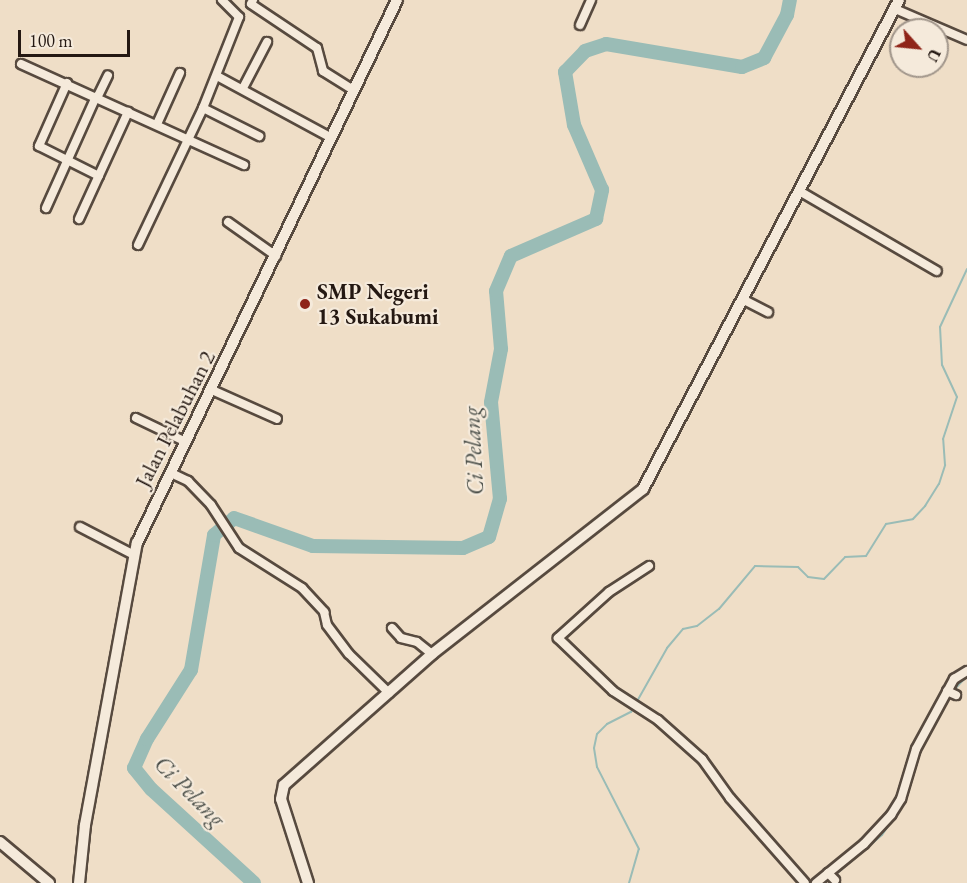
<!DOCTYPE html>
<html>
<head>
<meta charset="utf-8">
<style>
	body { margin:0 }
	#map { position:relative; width:967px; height:883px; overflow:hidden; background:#efdec7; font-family:"EB Garamond",serif }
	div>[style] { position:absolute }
	.stream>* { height:2px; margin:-1px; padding:0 1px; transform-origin:1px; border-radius:1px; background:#9abcb6 }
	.river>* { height:14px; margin:-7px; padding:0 7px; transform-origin:7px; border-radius:7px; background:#9abcb6 }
	.roads { filter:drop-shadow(2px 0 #574a3f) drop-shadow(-2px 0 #574a3f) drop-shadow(0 2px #574a3f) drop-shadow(0 -2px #574a3f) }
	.minor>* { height:8px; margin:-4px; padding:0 4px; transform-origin:4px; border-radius:4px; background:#f5eadb }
	.tertiary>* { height:10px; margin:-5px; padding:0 5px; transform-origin:5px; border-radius:5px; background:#f5eadb }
	.secondary>* { height:10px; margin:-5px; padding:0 5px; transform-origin:5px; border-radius:5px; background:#f5eadb }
	.dots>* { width:16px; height:16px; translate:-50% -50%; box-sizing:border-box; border:3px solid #f5eadb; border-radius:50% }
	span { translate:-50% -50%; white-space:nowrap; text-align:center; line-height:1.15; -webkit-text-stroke:4.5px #f5eadb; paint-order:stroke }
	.poi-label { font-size:22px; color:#241812; font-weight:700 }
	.left { translate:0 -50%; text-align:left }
	.street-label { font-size:22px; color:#241812 }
	.water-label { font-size:24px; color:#4d514b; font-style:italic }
	.north { position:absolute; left:889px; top:18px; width:60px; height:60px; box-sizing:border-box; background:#f5eadb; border:2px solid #a1968b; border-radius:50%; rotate:117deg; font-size:16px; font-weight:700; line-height:24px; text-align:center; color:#241812 }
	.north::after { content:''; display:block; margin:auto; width:21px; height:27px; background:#8f2418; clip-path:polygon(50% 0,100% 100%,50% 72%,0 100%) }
	.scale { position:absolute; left:18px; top:30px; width:112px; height:27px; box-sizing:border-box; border:3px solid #241812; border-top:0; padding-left:8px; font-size:18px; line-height:21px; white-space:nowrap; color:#241812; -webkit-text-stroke:4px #f5eadb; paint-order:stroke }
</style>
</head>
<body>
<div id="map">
	<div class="stream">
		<i style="left:953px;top:691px;width:21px;rotate:-47deg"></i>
		<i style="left:932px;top:728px;width:37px;rotate:-61deg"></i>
		<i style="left:834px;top:876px;width:63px;rotate:-40.5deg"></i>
		<i style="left:882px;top:835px;width:30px;rotate:-56deg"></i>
		<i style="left:629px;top:883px;width:35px;rotate:-74deg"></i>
		<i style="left:639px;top:849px;width:92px;rotate:-117.1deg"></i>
		<i style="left:597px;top:767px;width:19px;rotate:-99deg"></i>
		<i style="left:594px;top:748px;width:14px;rotate:-78deg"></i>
		<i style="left:597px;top:734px;width:14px;rotate:-45deg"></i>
		<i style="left:607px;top:724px;width:27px;rotate:-27deg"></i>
		<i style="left:631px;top:712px;width:73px;rotate:-60.6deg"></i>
		<i style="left:667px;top:648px;width:25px;rotate:-50deg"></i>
		<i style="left:683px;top:629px;width:14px;rotate:-12deg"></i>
		<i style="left:697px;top:626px;width:28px;rotate:-38deg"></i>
		<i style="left:719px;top:609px;width:56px;rotate:-50.1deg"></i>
		<i style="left:755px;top:566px;width:43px;rotate:1.3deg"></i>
		<i style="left:798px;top:567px;width:14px;rotate:45deg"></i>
		<i style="left:808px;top:577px;width:16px;rotate:7deg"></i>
		<i style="left:824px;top:579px;width:30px;rotate:-46deg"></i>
		<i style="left:845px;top:557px;width:21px;rotate:-3deg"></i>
		<i style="left:866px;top:556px;width:38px;rotate:-58deg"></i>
		<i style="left:886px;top:524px;width:27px;rotate:-10deg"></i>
		<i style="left:913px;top:519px;width:18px;rotate:-47deg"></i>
		<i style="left:925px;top:506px;width:26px;rotate:-58deg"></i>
		<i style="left:939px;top:484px;width:20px;rotate:-72deg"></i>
		<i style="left:945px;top:465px;width:26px;rotate:-94deg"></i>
		<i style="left:943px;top:439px;width:44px;rotate:-71.6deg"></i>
		<i style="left:957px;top:397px;width:35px;rotate:-115deg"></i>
		<i style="left:942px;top:365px;width:38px;rotate:-93deg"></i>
		<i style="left:940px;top:327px;width:64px;rotate:-65deg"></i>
	</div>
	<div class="river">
		<i style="left:254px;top:883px;width:139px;rotate:-137.6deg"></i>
		<i style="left:151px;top:789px;width:27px;rotate:-129deg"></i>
		<i style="left:134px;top:768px;width:32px;rotate:-66deg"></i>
		<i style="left:147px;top:739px;width:82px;rotate:-57.5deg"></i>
		<i style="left:191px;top:670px;width:137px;rotate:-80.3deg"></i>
		<i style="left:214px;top:535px;width:26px;rotate:-40deg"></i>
		<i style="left:234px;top:518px;width:84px;rotate:19.5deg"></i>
		<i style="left:313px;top:546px;width:150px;rotate:0.8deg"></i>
		<i style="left:463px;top:548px;width:28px;rotate:-23deg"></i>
		<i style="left:489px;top:537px;width:40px;rotate:-74deg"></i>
		<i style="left:500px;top:499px;width:97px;rotate:-95.3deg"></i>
		<i style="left:491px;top:402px;width:54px;rotate:-79.3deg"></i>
		<i style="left:501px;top:349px;width:58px;rotate:-94.9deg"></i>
		<i style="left:496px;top:291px;width:38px;rotate:-67deg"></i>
		<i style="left:511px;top:256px;width:93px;rotate:-23.5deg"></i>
		<i style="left:596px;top:219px;width:30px;rotate:-78deg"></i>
		<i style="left:602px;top:190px;width:71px;rotate:-113.3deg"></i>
		<i style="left:574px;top:125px;width:54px;rotate:-99.6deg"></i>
		<i style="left:565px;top:72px;width:29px;rotate:-46deg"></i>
		<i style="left:585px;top:51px;width:22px;rotate:-18deg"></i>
		<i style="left:606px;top:44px;width:138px;rotate:9.6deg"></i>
		<i style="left:742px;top:67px;width:24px;rotate:-22deg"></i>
		<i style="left:764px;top:58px;width:49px;rotate:-61.9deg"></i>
		<i style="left:787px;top:15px;width:15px;rotate:-79deg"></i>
	</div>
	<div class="roads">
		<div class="minor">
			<i style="left:253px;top:0;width:4px;rotate:117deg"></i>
			<i style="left:251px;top:4px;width:79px;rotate:33.7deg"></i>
			<i style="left:317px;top:48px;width:24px;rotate:75deg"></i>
			<i style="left:323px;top:71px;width:36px;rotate:32deg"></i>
			<i style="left:895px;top:9px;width:78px;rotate:23.3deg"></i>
			<i style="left:580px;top:25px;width:27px;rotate:-66deg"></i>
			<i style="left:21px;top:64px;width:245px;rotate:24.4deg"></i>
			<i style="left:217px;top:76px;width:128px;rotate:28.4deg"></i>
			<i style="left:67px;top:83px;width:69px;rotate:114deg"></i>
			<i style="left:39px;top:146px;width:67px;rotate:26.6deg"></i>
			<i style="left:243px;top:88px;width:52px;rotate:-62.4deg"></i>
			<i style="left:97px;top:98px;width:25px;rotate:-64deg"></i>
			<i style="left:203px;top:108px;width:63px;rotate:26.6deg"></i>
			<i style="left:157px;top:124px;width:56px;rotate:-65.7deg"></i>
			<i style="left:801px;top:192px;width:157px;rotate:30.2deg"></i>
			<i style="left:46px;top:208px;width:122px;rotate:-65.8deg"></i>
			<i style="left:79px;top:219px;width:118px;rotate:-65.4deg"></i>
			<i style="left:228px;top:222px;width:59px;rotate:35.3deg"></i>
			<i style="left:138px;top:245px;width:152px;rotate:-64.6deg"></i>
			<i style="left:203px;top:108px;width:98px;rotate:-68.4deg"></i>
			<i style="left:239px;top:17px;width:24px;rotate:-135deg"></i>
			<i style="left:744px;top:300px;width:27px;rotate:27deg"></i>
			<i style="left:212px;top:390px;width:71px;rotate:24deg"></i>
			<i style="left:136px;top:418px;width:55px;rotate:25.6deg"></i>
			<i style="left:171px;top:473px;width:19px;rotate:25deg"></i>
			<i style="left:188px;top:481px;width:33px;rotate:46deg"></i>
			<i style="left:211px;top:505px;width:51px;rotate:56.9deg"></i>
			<i style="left:239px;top:548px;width:75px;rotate:32.4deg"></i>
			<i style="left:302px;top:588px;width:33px;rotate:47deg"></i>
			<i style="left:324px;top:612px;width:13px;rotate:77deg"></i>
			<i style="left:327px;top:625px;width:36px;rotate:53deg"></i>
			<i style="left:349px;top:654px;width:56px;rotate:44.3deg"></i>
			<i style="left:80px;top:527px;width:61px;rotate:27.4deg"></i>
			<i style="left:649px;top:566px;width:48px;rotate:147deg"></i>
			<i style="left:609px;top:592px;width:69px;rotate:138deg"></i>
			<i style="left:558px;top:638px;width:76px;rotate:43.9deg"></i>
			<i style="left:613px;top:691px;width:54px;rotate:32.8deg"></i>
			<i style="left:658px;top:720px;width:59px;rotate:41.6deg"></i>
			<i style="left:702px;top:759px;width:48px;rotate:54.3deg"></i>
			<i style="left:730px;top:798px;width:113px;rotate:48.6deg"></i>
			<i style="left:392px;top:628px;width:13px;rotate:48deg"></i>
			<i style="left:401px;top:638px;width:16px;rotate:14deg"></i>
			<i style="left:417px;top:642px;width:19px;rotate:39deg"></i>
			<i style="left:947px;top:691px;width:10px;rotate:24deg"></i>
			<i style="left:828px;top:873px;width:10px;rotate:45deg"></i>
			<i style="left:816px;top:883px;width:62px;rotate:-39.1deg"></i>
			<i style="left:864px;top:844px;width:40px;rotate:-47deg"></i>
			<i style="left:891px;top:815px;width:19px;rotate:-58deg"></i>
			<i style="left:901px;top:799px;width:52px;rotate:-73.3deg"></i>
			<i style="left:916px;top:749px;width:80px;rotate:-61.5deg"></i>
			<i style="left:954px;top:679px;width:15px;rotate:-32deg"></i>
		</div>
		<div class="tertiary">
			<i style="left:0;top:842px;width:64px;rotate:39.9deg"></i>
			<i style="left:308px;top:883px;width:88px;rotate:-107.8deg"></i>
			<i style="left:281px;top:799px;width:14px;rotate:-78deg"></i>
			<i style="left:284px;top:785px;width:198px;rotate:-41.5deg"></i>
			<i style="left:432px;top:654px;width:268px;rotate:-38deg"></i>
			<i style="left:643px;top:489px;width:552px;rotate:-62.37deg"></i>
		</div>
		<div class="secondary">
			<i style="left:79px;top:883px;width:58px;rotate:-84.1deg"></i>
			<i style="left:85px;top:825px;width:287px;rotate:-79.6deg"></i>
			<i style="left:137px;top:543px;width:602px;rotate:-64.41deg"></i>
		</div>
	</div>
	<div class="dots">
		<i style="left:305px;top:304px;background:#8f2418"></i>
	</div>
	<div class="poi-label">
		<span class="left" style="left:317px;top:304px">SMP Negeri<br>13 Sukabumi</span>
	</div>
	<div class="street-label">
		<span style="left:175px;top:419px;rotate:-63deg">Jalan Pelabuhan 2</span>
	</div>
	<div class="water-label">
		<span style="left:473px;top:451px;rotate:-93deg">Ci Pelang</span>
		<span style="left:190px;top:791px;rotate:45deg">Ci Pelang</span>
	</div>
	<div class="north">U</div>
	<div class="scale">100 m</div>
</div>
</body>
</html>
